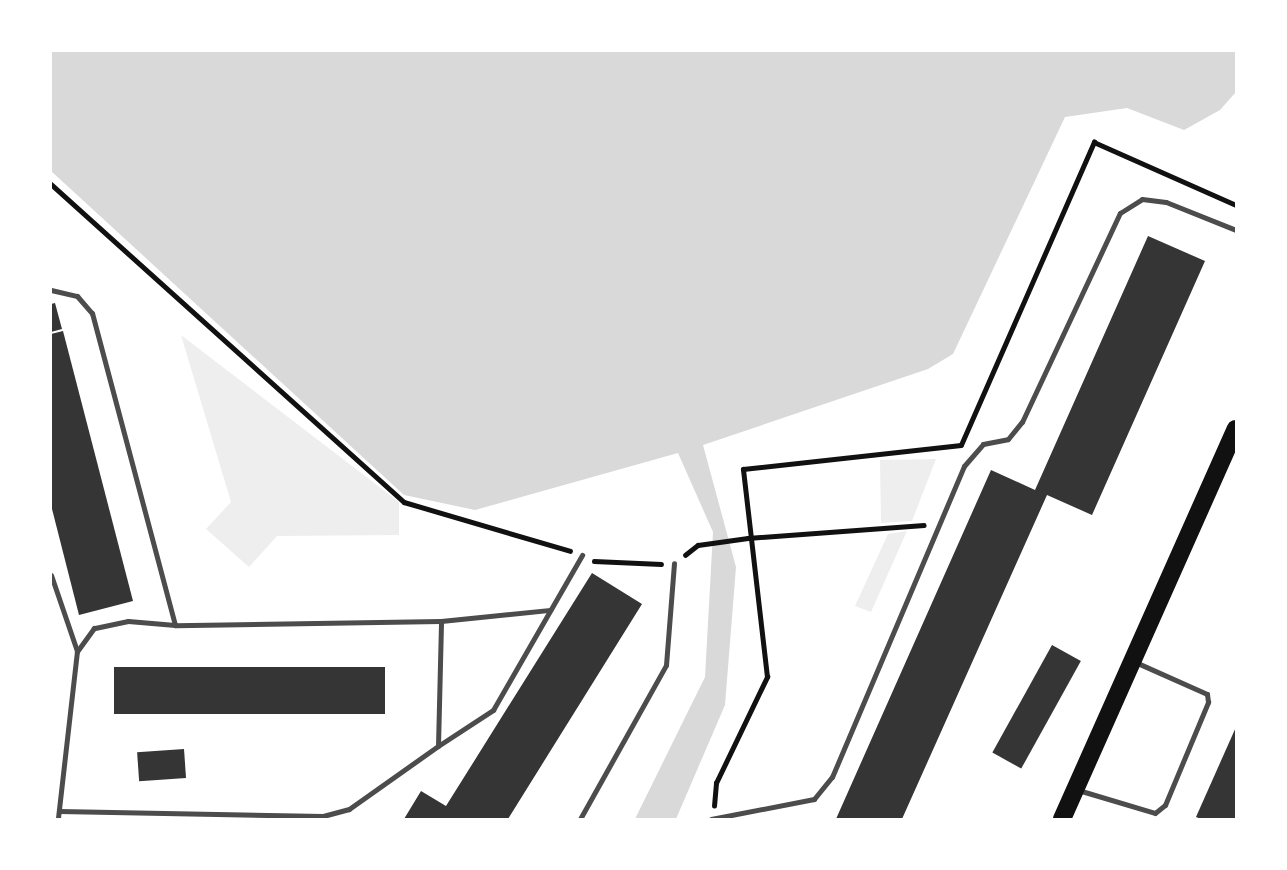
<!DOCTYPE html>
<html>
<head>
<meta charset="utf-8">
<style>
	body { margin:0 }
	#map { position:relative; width:1287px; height:870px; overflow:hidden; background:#fff; font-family:"Fira Sans Condensed",sans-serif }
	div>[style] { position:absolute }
	.green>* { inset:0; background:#eee }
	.water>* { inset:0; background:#d9d9d9 }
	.building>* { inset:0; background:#353535; transform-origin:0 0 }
	.path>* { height:4.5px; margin:-2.25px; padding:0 2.25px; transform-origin:2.25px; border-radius:2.25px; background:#111 }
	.service>* { height:5px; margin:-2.5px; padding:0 2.5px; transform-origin:2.5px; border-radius:2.5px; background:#4c4c4c }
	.primary>* { height:18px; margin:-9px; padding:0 9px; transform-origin:9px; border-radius:9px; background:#111 }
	span { translate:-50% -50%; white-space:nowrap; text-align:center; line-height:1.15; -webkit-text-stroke:5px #fff; paint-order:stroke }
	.frame { position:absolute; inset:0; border:52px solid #fff; pointer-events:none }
</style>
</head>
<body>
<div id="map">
	<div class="green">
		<i style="clip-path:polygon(181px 335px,399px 502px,399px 535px,277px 536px,249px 567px,206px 529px,231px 502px)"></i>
		<i style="clip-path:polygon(936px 459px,912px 521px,881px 523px,880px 460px)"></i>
		<i style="clip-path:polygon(907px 531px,871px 612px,855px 606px,888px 534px)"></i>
	</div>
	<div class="water">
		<i style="clip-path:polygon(51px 51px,1236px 51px,1236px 92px,1220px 110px,1184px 130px,1127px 108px,1065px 117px,953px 354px,928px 369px,703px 445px,736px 567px,725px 705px,676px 819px,635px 819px,705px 677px,713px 532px,678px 453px,475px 510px,404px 495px,51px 171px)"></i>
	</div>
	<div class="building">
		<i style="clip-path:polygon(1148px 236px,1205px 261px,1092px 515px,1047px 495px,902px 819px,836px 819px,991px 470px,1035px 490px)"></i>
		<i style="clip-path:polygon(55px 303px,62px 329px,51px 332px,51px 304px)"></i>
		<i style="clip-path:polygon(63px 331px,133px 601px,79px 615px,51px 505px,51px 334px)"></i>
		<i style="clip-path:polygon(592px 573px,642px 604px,508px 819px,404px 819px,421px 791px,446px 806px)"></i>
		<i style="left:1052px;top:645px;width:33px;height:123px;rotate:29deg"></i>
		<i style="left:385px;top:667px;width:47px;height:271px;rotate:90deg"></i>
		<i style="clip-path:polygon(1236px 727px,1236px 819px,1201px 819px,1196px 817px)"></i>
		<i style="left:184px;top:749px;width:29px;height:47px;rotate:86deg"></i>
	</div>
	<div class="path">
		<i style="left:51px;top:184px;width:475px;rotate:42deg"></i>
		<i style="left:404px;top:502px;width:173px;rotate:16.4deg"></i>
		<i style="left:685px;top:555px;width:16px;rotate:-38deg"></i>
		<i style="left:698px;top:545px;width:50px;rotate:-8deg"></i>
		<i style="left:748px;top:538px;width:176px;rotate:-4.2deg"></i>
		<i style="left:594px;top:561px;width:67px;rotate:2.6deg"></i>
		<i style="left:714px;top:806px;width:23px;rotate:-85deg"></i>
		<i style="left:716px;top:783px;width:118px;rotate:-64.3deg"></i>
		<i style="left:767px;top:677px;width:209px;rotate:-96.6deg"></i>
		<i style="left:743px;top:469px;width:219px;rotate:-6.3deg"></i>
		<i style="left:961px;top:445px;width:331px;rotate:-66.3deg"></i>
		<i style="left:1094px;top:142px;width:155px;rotate:23.9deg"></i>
	</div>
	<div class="service">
		<i style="left:51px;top:290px;width:27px;rotate:13deg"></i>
		<i style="left:77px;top:296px;width:23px;rotate:49deg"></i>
		<i style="left:92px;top:313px;width:323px;rotate:75.1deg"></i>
		<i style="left:175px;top:625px;width:47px;rotate:-175.1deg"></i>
		<i style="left:128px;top:621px;width:35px;rotate:168deg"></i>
		<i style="left:94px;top:628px;width:29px;rotate:126deg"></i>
		<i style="left:77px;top:651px;width:169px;rotate:96.5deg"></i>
		<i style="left:51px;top:575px;width:80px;rotate:71.1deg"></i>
		<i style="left:441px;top:621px;width:110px;rotate:-5.8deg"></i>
		<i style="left:438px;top:746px;width:66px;rotate:-33.2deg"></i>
		<i style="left:493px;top:710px;width:179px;rotate:-60.1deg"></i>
		<i style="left:1078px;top:790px;width:80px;rotate:16.6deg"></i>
		<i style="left:1155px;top:813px;width:13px;rotate:-39deg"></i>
		<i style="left:1165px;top:805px;width:112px;rotate:-67.3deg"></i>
		<i style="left:1208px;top:702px;width:8px;rotate:-97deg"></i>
		<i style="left:1207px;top:694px;width:79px;rotate:-156deg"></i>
		<i style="left:59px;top:811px;width:264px;rotate:1.1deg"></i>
		<i style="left:323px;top:816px;width:27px;rotate:-15deg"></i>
		<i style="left:349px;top:809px;width:109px;rotate:-35.3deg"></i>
		<i style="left:438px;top:746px;width:125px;rotate:-88.6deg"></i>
		<i style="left:441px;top:621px;width:266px;rotate:179.1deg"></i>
		<i style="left:580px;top:819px;width:176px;rotate:-60.8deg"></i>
		<i style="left:666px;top:665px;width:102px;rotate:-85.5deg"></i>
		<i style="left:711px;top:819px;width:105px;rotate:-11deg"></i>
		<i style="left:814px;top:799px;width:28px;rotate:-51deg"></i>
		<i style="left:832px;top:777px;width:338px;rotate:-67deg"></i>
		<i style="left:964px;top:466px;width:29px;rotate:-49deg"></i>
		<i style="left:983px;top:444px;width:25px;rotate:-11deg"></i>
		<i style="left:1008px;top:439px;width:22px;rotate:-51deg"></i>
		<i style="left:1022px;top:422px;width:231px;rotate:-64.9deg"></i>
		<i style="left:1120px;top:213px;width:26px;rotate:-32deg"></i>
		<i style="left:1142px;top:199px;width:24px;rotate:7deg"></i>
		<i style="left:1166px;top:202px;width:75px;rotate:21.8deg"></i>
	</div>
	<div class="primary">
		<i style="left:1062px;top:819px;width:427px;rotate:-66deg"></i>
	</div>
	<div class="frame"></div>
</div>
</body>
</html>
